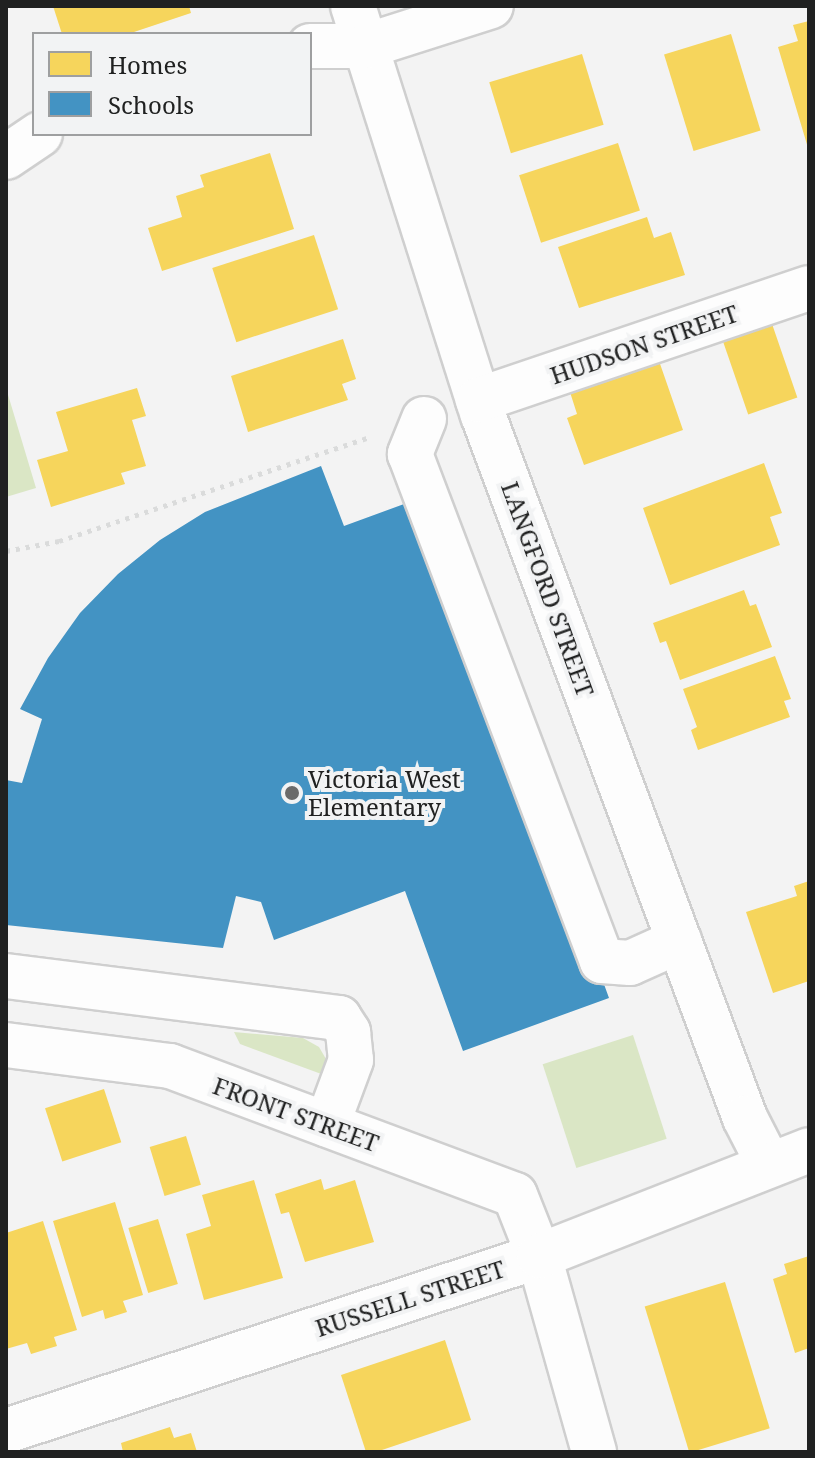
<!DOCTYPE html>
<html>
<head>
<meta charset="utf-8">
<style>
	body { margin:0 }
	#map { position:relative; width:815px; height:1458px; overflow:hidden; background:#f3f3f3; font-family:"Noto Serif",serif }
	div>[style] { position:absolute }
	.green>* { inset:0; background:#dae6c5; transform-origin:0 0 }
	.homes>* { inset:0; background:#f6d55c; transform-origin:0 0 }
	.schools>* { inset:0; background:#4393c3 }
	.path>* { height:5px; margin-top:-2.5px; transform-origin:0; background:repeating-linear-gradient(90deg,#dadbdb 0 4px,transparent 0 10px) }
	.roads { filter:drop-shadow(2px 0 #cfcfcf) drop-shadow(-2px 0 #cfcfcf) drop-shadow(0 2px #cfcfcf) drop-shadow(0 -2px #cfcfcf) }
	.minor>* { height:44px; margin:-22px; padding:0 22px; transform-origin:22px; border-radius:22px; background:#fdfdfd }
	.dots>* { width:22px; height:22px; translate:-50% -50%; box-sizing:border-box; border:4px solid #f2f3f4; border-radius:50% }
	span { translate:-50% -50%; white-space:nowrap; text-align:center; line-height:1.15; -webkit-text-stroke:8px #f2f3f4; paint-order:stroke }
	.street-label { font-size:24px; color:#202121 }
	.poi-label { font-size:24px; color:#202121 }
	.left { translate:0 -50%; text-align:left }
	.frame { position:absolute; inset:0; border:8px solid #202121; pointer-events:none }
	.legend { position:absolute; left:32px; top:32px; width:280px; height:104px; box-sizing:border-box; background:#f2f3f4; border:2px solid #9e9fa0; margin:0; padding:10px 14px; list-style:none; font-size:24px; color:#202121 }
	.legend li { display:flex; align-items:center; gap:16px; height:40px }
	.legend b { width:40px; border:2px solid #9e9fa0 }
</style>
</head>
<body>
<div id="map">
	<div class="green">
		<i style="clip-path:polygon(6px 388px,36px 488px,6px 497px)"></i>
		<i style="clip-path:polygon(234px 1032px,303px 1038px,319px 1047px,326px 1059px,324px 1075px,240px 1044px)"></i>
		<i style="left:633px;top:1035px;width:109px;height:95px;rotate:72deg"></i>
	</div>
	<div class="homes">
		<i style="clip-path:polygon(53px 6px,189px 6px,191px 13px,128px 34px,62px 34px)"></i>
		<i style="clip-path:polygon(809px 21px,809px 148px,808px 148px,778px 47px,798px 41px,793px 25px)"></i>
		<i style="left:731px;top:34px;width:101px;height:70px;rotate:73deg"></i>
		<i style="left:582px;top:54px;width:74px;height:97px;rotate:73deg"></i>
		<i style="left:618px;top:143px;width:71px;height:104px;rotate:72deg"></i>
		<i style="clip-path:polygon(270px 153px,294px 229px,162px 271px,148px 228px,182px 217px,176px 196px,204px 187px,200px 175px)"></i>
		<i style="clip-path:polygon(647px 217px,654px 238px,671px 232px,685px 275px,579px 308px,558px 247px)"></i>
		<i style="left:314px;top:235px;width:78px;height:107px;rotate:72deg"></i>
		<i style="left:771px;top:321px;width:81px;height:52px;rotate:71deg"></i>
		<i style="clip-path:polygon(343px 339px,356px 379px,342px 384px,348px 400px,248px 432px,231px 376px)"></i>
		<i style="clip-path:polygon(658px 358px,683px 430px,584px 465px,567px 418px,577px 414px,569px 389px)"></i>
		<i style="clip-path:polygon(137px 388px,146px 416px,132px 420px,146px 466px,121px 473px,125px 484px,51px 507px,37px 460px,68px 451px,56px 412px)"></i>
		<i style="clip-path:polygon(764px 463px,782px 513px,770px 517px,780px 545px,670px 585px,643px 508px)"></i>
		<i style="clip-path:polygon(744px 590px,750px 606px,756px 604px,772px 647px,680px 680px,666px 641px,660px 643px,653px 623px)"></i>
		<i style="clip-path:polygon(775px 656px,791px 699px,784px 701px,790px 717px,698px 750px,691px 730px,697px 727px,683px 689px)"></i>
		<i style="clip-path:polygon(809px 881px,809px 981px,773px 993px,746px 912px,797px 896px,794px 886px)"></i>
		<i style="left:104px;top:1089px;width:56px;height:62px;rotate:72deg"></i>
		<i style="left:186px;top:1136px;width:51px;height:38px;rotate:73deg"></i>
		<i style="clip-path:polygon(321px 1179px,324px 1190px,355px 1180px,374px 1242px,305px 1262px,289px 1212px,281px 1214px,275px 1194px)"></i>
		<i style="clip-path:polygon(254px 1180px,283px 1278px,204px 1300px,186px 1234px,211px 1226px,202px 1195px)"></i>
		<i style="clip-path:polygon(115px 1202px,143px 1295px,123px 1301px,127px 1312px,105px 1319px,103px 1310px,82px 1317px,53px 1221px)"></i>
		<i style="left:158px;top:1219px;width:68px;height:31px;rotate:73deg"></i>
		<i style="clip-path:polygon(43px 1221px,77px 1330px,54px 1337px,57px 1346px,31px 1354px,27px 1343px,6px 1349px,6px 1233px)"></i>
		<i style="clip-path:polygon(809px 1256px,809px 1348px,795px 1353px,773px 1279px,787px 1274px,784px 1264px)"></i>
		<i style="left:725px;top:1282px;width:153px;height:84px;rotate:73deg"></i>
		<i style="clip-path:polygon(445px 1340px,471px 1420px,376px 1452px,366px 1452px,341px 1375px)"></i>
		<i style="clip-path:polygon(170px 1427px,174px 1438px,191px 1433px,197px 1452px,123px 1452px,121px 1443px)"></i>
	</div>
	<div class="schools">
		<i style="clip-path:polygon(321px 466px,344px 526px,415px 500px,548px 830px,609px 998px,463px 1051px,405px 891px,274px 940px,261px 902px,236px 896px,223px 948px,6px 925px,6px 780px,22px 783px,42px 719px,20px 709px,48px 658px,80px 613px,118px 574px,160px 540px,205px 512px)"></i>
	</div>
	<div class="path">
		<i style="left:6px;top:551px;width:54px;rotate:-10.7deg"></i>
		<i style="left:59px;top:541px;width:325px;rotate:-18.5deg"></i>
	</div>
	<div class="roads">
		<div class="minor">
			<i style="left:353px;top:6px;width:429px;rotate:72.4deg"></i>
			<i style="left:483px;top:415px;width:750px;rotate:69.56deg"></i>
			<i style="left:745px;top:1118px;width:51px;rotate:62.9deg"></i>
			<i style="left:310px;top:46px;width:56px"></i>
			<i style="left:366px;top:46px;width:131px;rotate:-17.7deg"></i>
			<i style="left:6px;top:157px;width:41px;rotate:-34.1deg"></i>
			<i style="left:478px;top:400px;width:349px;rotate:-18.7deg"></i>
			<i style="left:424px;top:419px;width:38px;rotate:112deg"></i>
			<i style="left:410px;top:454px;width:542px;rotate:69.26deg"></i>
			<i style="left:602px;top:961px;width:28px;rotate:4deg"></i>
			<i style="left:630px;top:963px;width:54px;rotate:-24.2deg"></i>
			<i style="left:6px;top:976px;width:336px;rotate:7.2deg"></i>
			<i style="left:339px;top:1018px;width:17px;rotate:57deg"></i>
			<i style="left:348px;top:1032px;width:28px;rotate:84deg"></i>
			<i style="left:351px;top:1060px;width:69px;rotate:110.3deg"></i>
			<i style="left:6px;top:1045px;width:165px;rotate:7.3deg"></i>
			<i style="left:170px;top:1066px;width:368px;rotate:20.5deg"></i>
			<i style="left:515px;top:1195px;width:66px;rotate:68.5deg"></i>
			<i style="left:539px;top:1256px;width:204px;rotate:74.3deg"></i>
			<i style="left:6px;top:1431px;width:561px;rotate:-18.18deg"></i>
			<i style="left:539px;top:1256px;width:290px;rotate:-21.4deg"></i>
		</div>
	</div>
	<div class="dots">
		<i style="left:292px;top:793px;background:#6a6a6a"></i>
	</div>
	<div class="street-label">
		<span style="left:644px;top:344px;rotate:-19deg">HUDSON STREET</span>
		<span style="left:548px;top:589px;rotate:70deg">LANGFORD STREET</span>
		<span style="left:296px;top:1114px;rotate:20deg">FRONT STREET</span>
		<span style="left:410px;top:1298px;rotate:-18deg">RUSSELL STREET</span>
	</div>
	<div class="poi-label">
		<span class="left" style="left:308px;top:793px">Victoria West<br>Elementary</span>
	</div>
	<div class="frame"></div>
	<ul class="legend">
	<li><b style="height:22px;background:#f6d55c"></b>Homes</li>
	<li><b style="height:22px;background:#4393c3"></b>Schools</li>
	</ul>
</div>
</body>
</html>
